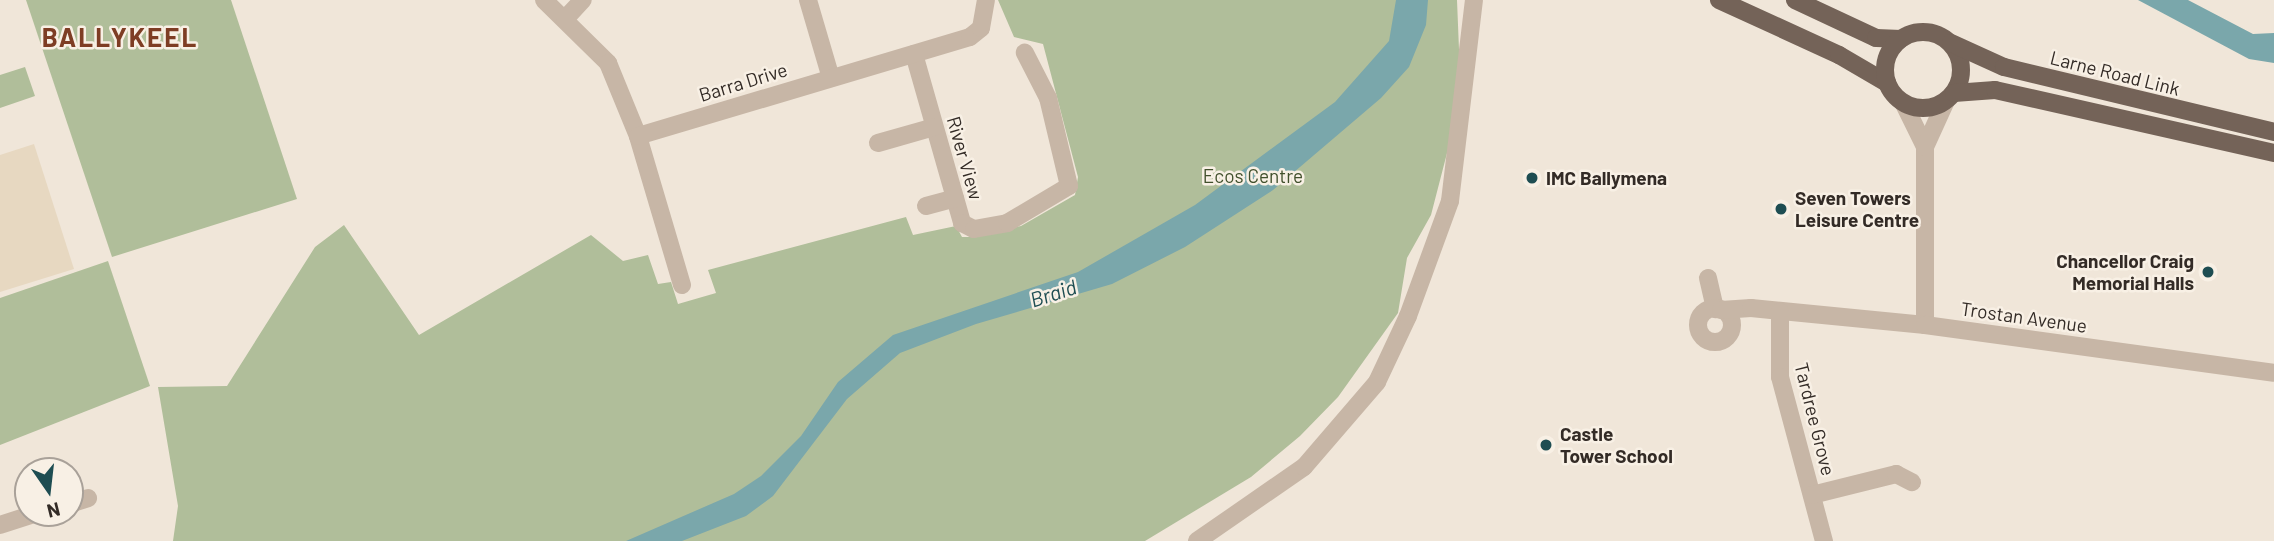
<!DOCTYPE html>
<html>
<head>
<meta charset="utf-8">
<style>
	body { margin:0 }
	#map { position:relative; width:2274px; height:541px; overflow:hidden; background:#f0e6d9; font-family:Barlow,sans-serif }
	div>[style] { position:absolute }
	.green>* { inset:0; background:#b0be9a }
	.plaza>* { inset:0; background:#e7d8c1 }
	.water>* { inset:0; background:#7aa7ab }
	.minor>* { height:18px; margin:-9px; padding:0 9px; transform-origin:9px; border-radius:9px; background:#c7b6a6 }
	.minor>.ring { margin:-9px; padding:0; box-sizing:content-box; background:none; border:18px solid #c7b6a6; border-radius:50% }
	.major>* { height:18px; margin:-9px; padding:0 9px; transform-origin:9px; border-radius:9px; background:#746358 }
	.major>.ring { margin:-9px; padding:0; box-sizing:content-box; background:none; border:18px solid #746358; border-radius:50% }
	.dots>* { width:19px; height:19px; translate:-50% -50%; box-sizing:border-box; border:4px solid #f8f0e5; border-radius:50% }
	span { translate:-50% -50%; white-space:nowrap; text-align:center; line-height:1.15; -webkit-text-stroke:5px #f8f0e5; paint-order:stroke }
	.street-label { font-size:19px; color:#332b26 }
	.park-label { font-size:19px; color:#41502c }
	.poi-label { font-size:19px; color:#332b26; font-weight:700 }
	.left { translate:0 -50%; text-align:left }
	.right { translate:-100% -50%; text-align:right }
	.water-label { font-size:21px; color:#1e4d52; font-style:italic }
	.district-label { font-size:26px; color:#7e3d24; font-weight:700; letter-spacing:2px }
	.north { position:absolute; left:14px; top:457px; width:70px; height:70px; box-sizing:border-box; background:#f8f0e5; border:2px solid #a9a199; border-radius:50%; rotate:166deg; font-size:19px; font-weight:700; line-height:28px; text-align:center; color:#332b26 }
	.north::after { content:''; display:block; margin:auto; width:24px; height:32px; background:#1e4d52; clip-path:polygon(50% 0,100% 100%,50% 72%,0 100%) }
</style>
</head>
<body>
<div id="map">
	<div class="green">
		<i style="clip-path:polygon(26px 0,231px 0,297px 199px,112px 257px)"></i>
		<i style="clip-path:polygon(998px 0,1457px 0,1461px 99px,1431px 215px,1407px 258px,1398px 313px,1338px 397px,1300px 436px,1251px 477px,1145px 541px,173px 541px,178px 506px,158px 387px,227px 386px,315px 247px,344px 225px,419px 335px,591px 235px,623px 261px,648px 255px,658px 284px,671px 282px,678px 304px,716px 293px,708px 270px,906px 217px,913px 235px,956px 226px,962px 237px,969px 237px,1021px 226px,1075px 195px,1078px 177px,1043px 44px,1014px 37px)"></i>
		<i style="clip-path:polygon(25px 67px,35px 96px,0 108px,0 75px)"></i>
		<i style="clip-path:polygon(108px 261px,150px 386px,0 445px,0 298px)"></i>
	</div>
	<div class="plaza">
		<i style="clip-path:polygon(34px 144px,74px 269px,0 292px,0 155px)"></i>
	</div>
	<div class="water">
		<i style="clip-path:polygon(1396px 0,1428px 0,1426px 25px,1409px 67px,1381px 98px,1273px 190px,1185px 247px,1112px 284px,976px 324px,900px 353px,847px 399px,773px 496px,746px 516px,682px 541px,626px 541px,734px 494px,761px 476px,801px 436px,838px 382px,893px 335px,1078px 272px,1195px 205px,1335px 102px,1389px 41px)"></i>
		<i style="clip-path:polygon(2138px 0,2188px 0,2253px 34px,2274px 33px,2274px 63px,2249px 59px)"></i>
	</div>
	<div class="minor">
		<i style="left:544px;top:0;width:90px;rotate:44.5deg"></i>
		<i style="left:608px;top:63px;width:79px;rotate:67.7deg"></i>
		<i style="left:808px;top:0;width:81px;rotate:73.6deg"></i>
		<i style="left:565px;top:19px;width:26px;rotate:-47deg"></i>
		<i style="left:914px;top:54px;width:176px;rotate:74.1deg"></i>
		<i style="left:962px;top:223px;width:13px;rotate:27deg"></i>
		<i style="left:974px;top:229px;width:34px;rotate:-10deg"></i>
		<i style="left:1007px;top:223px;width:72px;rotate:-30.8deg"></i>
		<i style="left:1069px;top:186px;width:90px;rotate:-103.4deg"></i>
		<i style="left:1048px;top:98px;width:51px;rotate:-117.1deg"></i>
		<i style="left:1903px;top:102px;width:50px;rotate:63.9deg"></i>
		<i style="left:1925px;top:147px;width:178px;rotate:90deg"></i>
		<i style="left:878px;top:143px;width:58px;rotate:-15.9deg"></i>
		<i style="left:1925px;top:147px;width:51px;rotate:-65.5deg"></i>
		<i style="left:926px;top:206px;width:30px;rotate:-15deg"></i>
		<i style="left:1708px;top:278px;width:32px;rotate:77deg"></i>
		<i style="left:682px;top:285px;width:155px;rotate:-106.5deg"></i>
		<i style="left:638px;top:136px;width:346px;rotate:-16.6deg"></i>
		<i style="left:970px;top:37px;width:14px;rotate:-39deg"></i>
		<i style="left:981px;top:28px;width:28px;rotate:-80deg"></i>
		<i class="ring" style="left:1698px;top:308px;width:16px;height:16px"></i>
		<i style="left:1721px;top:310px;width:30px;rotate:-4deg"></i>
		<i style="left:1751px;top:308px;width:175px;rotate:5.6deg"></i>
		<i style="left:1925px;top:325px;width:352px;rotate:7.8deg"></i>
		<i style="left:1780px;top:312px;width:65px;rotate:90deg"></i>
		<i style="left:1780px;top:377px;width:170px;rotate:75deg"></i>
		<i style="left:1812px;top:495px;width:87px;rotate:-14deg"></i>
		<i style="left:1896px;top:474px;width:18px;rotate:27deg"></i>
		<i style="left:70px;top:504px;width:19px;rotate:-18deg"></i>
		<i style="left:0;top:525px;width:40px;rotate:-18deg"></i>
		<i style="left:1197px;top:541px;width:130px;rotate:-34.7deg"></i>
		<i style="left:1304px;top:467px;width:112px;rotate:-49.3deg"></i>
		<i style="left:1377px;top:382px;width:73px;rotate:-64.8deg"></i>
		<i style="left:1408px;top:316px;width:122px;rotate:-69.9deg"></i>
		<i style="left:1450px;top:201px;width:202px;rotate:-83.2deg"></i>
	</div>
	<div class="major">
		<i style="left:1719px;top:0;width:132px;rotate:24.6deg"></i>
		<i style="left:1839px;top:55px;width:56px;rotate:30.3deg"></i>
		<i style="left:1795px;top:0;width:89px;rotate:25.1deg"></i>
		<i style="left:1876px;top:38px;width:25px;rotate:2deg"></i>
		<i class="ring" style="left:1885px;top:32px;width:58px;height:58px"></i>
		<i style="left:1951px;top:43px;width:58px;rotate:24.4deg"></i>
		<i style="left:2004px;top:67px;width:278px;rotate:13.5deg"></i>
		<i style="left:1954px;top:93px;width:41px;rotate:-4.2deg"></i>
		<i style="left:1995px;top:90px;width:286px;rotate:12.7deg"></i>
	</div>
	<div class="dots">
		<i style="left:1532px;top:178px;background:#1e4d52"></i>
		<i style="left:1781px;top:209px;background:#1e4d52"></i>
		<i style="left:2208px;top:272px;background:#1e4d52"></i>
		<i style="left:1546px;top:445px;background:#1e4d52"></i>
	</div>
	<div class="street-label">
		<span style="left:2115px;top:73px;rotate:14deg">Larne Road Link</span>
		<span style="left:743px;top:82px;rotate:-17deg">Barra Drive</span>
		<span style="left:965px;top:158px;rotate:74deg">River View</span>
		<span style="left:2024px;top:317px;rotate:8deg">Trostan Avenue</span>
		<span style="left:1815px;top:419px;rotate:76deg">Tardree Grove</span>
	</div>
	<div class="park-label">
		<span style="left:1253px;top:176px">Ecos Centre</span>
	</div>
	<div class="poi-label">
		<span class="left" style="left:1546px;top:178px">IMC Ballymena</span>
		<span class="left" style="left:1795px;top:209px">Seven Towers<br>Leisure Centre</span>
		<span class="right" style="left:2194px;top:272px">Chancellor Craig<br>Memorial Halls</span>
		<span class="left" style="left:1560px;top:445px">Castle<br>Tower School</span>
	</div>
	<div class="water-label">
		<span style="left:1053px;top:293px;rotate:-18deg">Braid</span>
	</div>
	<div class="district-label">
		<span style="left:120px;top:37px">BALLYKEEL</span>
	</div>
	<div class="north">N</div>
</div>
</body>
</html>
